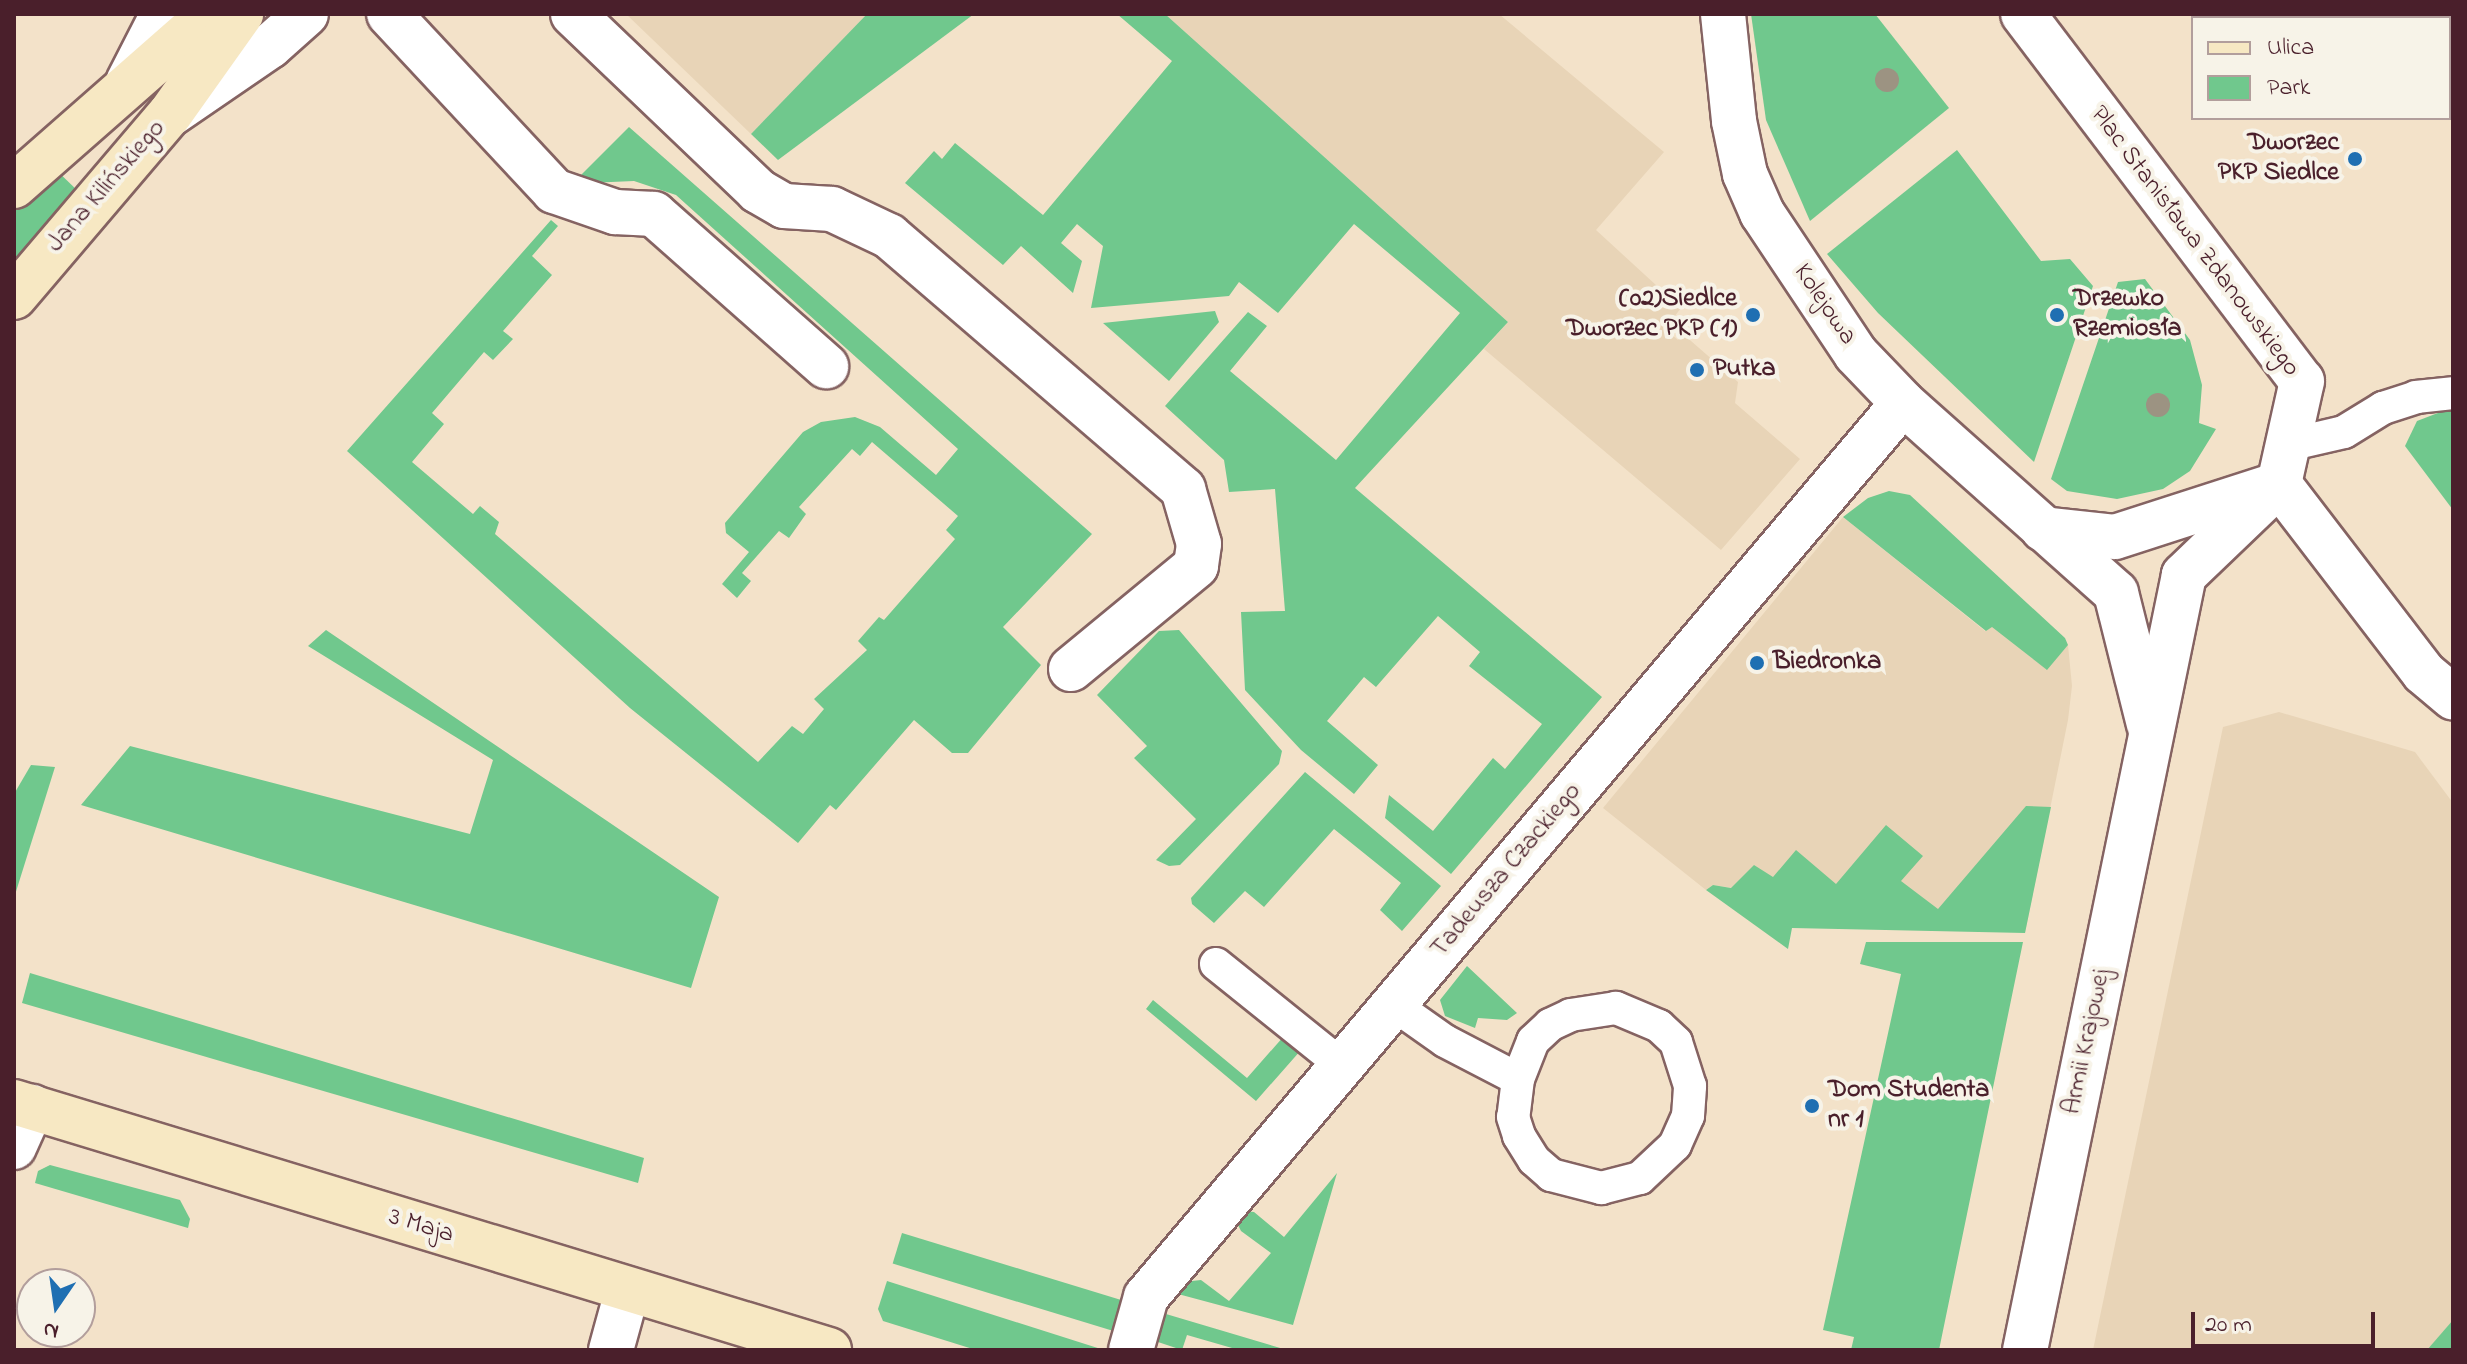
<!DOCTYPE html>
<html>
<head>
<meta charset="utf-8">
<style>
	body { margin:0 }
	#map { position:relative; width:2467px; height:1364px; overflow:hidden; background:#f3e2c9; font-family:"Indie Flower",sans-serif }
	div>[style] { position:absolute }
	.built>* { inset:0; background:#e8d4b7 }
	.green>* { inset:0; background:#70c88d; transform-origin:0 0 }
	.roads { filter:drop-shadow(2px 0 #856362) drop-shadow(-2px 0 #856362) drop-shadow(0 2px #856362) drop-shadow(0 -2px #856362) }
	.lane>* { height:32px; margin:-16px; padding:0 16px; transform-origin:16px; border-radius:16px; background:#fff }
	.street>* { height:44px; margin:-22px; padding:0 22px; transform-origin:22px; border-radius:22px; background:#fff }
	.secondary>* { height:44px; margin:-22px; padding:0 22px; transform-origin:22px; border-radius:22px; background:#f7e8c3 }
	.trees>* { width:24px; height:24px; margin:-12px; border-radius:50%; background:#9c9382 }
	.dots>* { width:22px; height:22px; translate:-50% -50%; box-sizing:border-box; border:4px solid #f7f3e8; border-radius:50% }
	span { translate:-50% -50%; white-space:nowrap; text-align:center; line-height:1.15; -webkit-text-stroke:8px #f7f3e8; paint-order:stroke }
	.poi-label { font-size:26px; color:#4a1f2b; font-weight:700 }
	.right { translate:-100% -50%; text-align:right }
	.left { translate:0 -50%; text-align:left }
	.street-label { font-size:26px; color:#4a1f2b }
	.frame { position:absolute; inset:0; border:16px solid #4a1f2b; pointer-events:none }
	.legend { position:absolute; left:2191px; top:16px; width:260px; height:104px; box-sizing:border-box; background:#f7f3e8; border:2px solid #b29e9c; margin:0; padding:10px 14px; list-style:none; font-size:24px; color:#4a1f2b }
	.legend li { display:flex; align-items:center; gap:16px; height:40px }
	.legend b { width:40px; border:2px solid #b29e9c }
	.north { position:absolute; left:16px; top:1268px; width:80px; height:80px; box-sizing:border-box; background:#f7f3e8; border:2px solid #b29e9c; border-radius:50%; rotate:193deg; font-size:22px; font-weight:700; line-height:32px; text-align:center; color:#4a1f2b }
	.north::after { content:''; display:block; margin:auto; width:28px; height:36px; background:#1f6fb2; clip-path:polygon(50% 0,100% 100%,50% 72%,0 100%) }
	.scale { position:absolute; left:2191px; top:1312px; width:184px; height:36px; box-sizing:border-box; border:4px solid #4a1f2b; border-top:0; padding-left:10px; font-size:24px; line-height:28px; white-space:nowrap; color:#4a1f2b; -webkit-text-stroke:6px #f7f3e8; paint-order:stroke }
</style>
</head>
<body>
<div id="map">
	<div class="built">
		<i style="clip-path:polygon(626px 14px,867px 14px,751px 134px)"></i>
		<i style="clip-path:polygon(1165px 14px,1499px 14px,1664px 152px,1596px 230px,1681px 308px,1665px 329px,1678px 340px,1683px 334px,1738px 382px,1735px 403px,1800px 459px,1721px 550px,1484px 349px,1508px 322px)"></i>
		<i style="clip-path:polygon(1843px 517px,1985px 631px,1992px 626px,2046px 669px,2068px 645px,2072px 686px,2068px 720px,2025px 933px,1713px 885px,1706px 890px,1603px 808px)"></i>
		<i style="clip-path:polygon(2279px 712px,2415px 752px,2453px 803px,2453px 1350px,2093px 1350px,2223px 727px)"></i>
	</div>
	<div class="green">
		<i style="clip-path:polygon(867px 14px,974px 14px,778px 160px,751px 134px)"></i>
		<i style="clip-path:polygon(1117px 14px,1165px 14px,1508px 322px,1355px 488px,1602px 697px,1451px 874px,1385px 818px,1389px 795px,1433px 831px,1493px 758px,1505px 769px,1542px 724px,1469px 666px,1480px 652px,1438px 616px,1376px 687px,1364px 677px,1327px 721px,1378px 765px,1354px 794px,1301px 750px,1245px 690px,1241px 612px,1285px 611px,1275px 489px,1229px 492px,1224px 460px,1165px 406px,1248px 312px,1267px 326px,1230px 371px,1336px 460px,1460px 313px,1354px 224px,1278px 313px,1239px 282px,1229px 296px,1091px 308px,1103px 246px,1077px 224px,1061px 243px,1082px 261px,1073px 293px,1021px 246px,1003px 265px,905px 183px,934px 151px,942px 159px,955px 143px,1043px 215px,1172px 61px)"></i>
		<i style="clip-path:polygon(1751px 14px,1875px 14px,1949px 108px,1810px 221px,1766px 120px)"></i>
		<i style="clip-path:polygon(629px 127px,1092px 534px,1003px 627px,1041px 665px,968px 753px,952px 753px,914px 720px,836px 810px,830px 805px,798px 843px,630px 708px,347px 451px,551px 220px,558px 226px,532px 256px,552px 275px,503px 331px,513px 339px,493px 360px,484px 352px,432px 413px,444px 424px,412px 462px,473px 514px,480px 506px,499px 522px,495px 534px,758px 762px,792px 726px,803px 734px,824px 709px,814px 699px,867px 650px,858px 641px,879px 617px,884px 620px,955px 539px,946px 530px,958px 516px,872px 442px,860px 456px,852px 449px,799px 507px,806px 514px,789px 538px,779px 531px,742px 573px,751px 581px,737px 598px,722px 584px,749px 552px,726px 533px,725px 523px,803px 432px,821px 422px,855px 417px,880px 427px,936px 475px,958px 449px,676px 195px,634px 181px,588px 183px,577px 179px)"></i>
		<i style="clip-path:polygon(1957px 150px,2041px 261px,2070px 259px,2093px 286px,2034px 462px,1878px 313px,1827px 254px)"></i>
		<i style="clip-path:polygon(53px 167px,80px 193px,14px 262px,14px 206px)"></i>
		<i style="clip-path:polygon(2145px 279px,2190px 340px,2202px 385px,2199px 423px,2216px 429px,2190px 471px,2163px 489px,2117px 499px,2067px 491px,2051px 479px,2118px 282px)"></i>
		<i style="clip-path:polygon(1215px 311px,1219px 322px,1169px 381px,1103px 323px)"></i>
		<i style="clip-path:polygon(2451px 408px,2453px 416px,2453px 510px,2405px 446px,2417px 421px)"></i>
		<i style="clip-path:polygon(1889px 491px,1910px 495px,2065px 638px,2068px 645px,2047px 670px,1992px 627px,1986px 631px,1843px 517px,1868px 498px)"></i>
		<i style="clip-path:polygon(326px 630px,719px 897px,691px 988px,81px 805px,130px 746px,470px 834px,493px 760px,308px 646px)"></i>
		<i style="clip-path:polygon(1179px 630px,1282px 751px,1279px 764px,1180px 865px,1169px 866px,1156px 860px,1196px 819px,1134px 758px,1147px 746px,1097px 695px,1159px 631px)"></i>
		<i style="clip-path:polygon(31px 765px,55px 767px,14px 898px,14px 794px)"></i>
		<i style="clip-path:polygon(1305px 772px,1441px 886px,1402px 931px,1380px 910px,1401px 883px,1334px 829px,1264px 907px,1245px 891px,1214px 923px,1192px 904px,1191px 898px)"></i>
		<i style="clip-path:polygon(2026px 806px,2051px 807px,2025px 933px,1792px 928px,1788px 949px,1706px 890px,1713px 885px,1731px 888px,1754px 865px,1773px 877px,1796px 850px,1836px 884px,1886px 825px,1923px 856px,1901px 881px,1938px 909px)"></i>
		<i style="clip-path:polygon(1866px 942px,2023px 942px,1939px 1350px,1851px 1350px,1854px 1337px,1823px 1330px,1901px 974px,1860px 964px)"></i>
		<i style="clip-path:polygon(1467px 966px,1517px 1013px,1507px 1020px,1478px 1018px,1475px 1028px,1445px 1016px,1440px 1000px)"></i>
		<i style="clip-path:polygon(30px 973px,644px 1158px,638px 1183px,22px 1003px)"></i>
		<i style="clip-path:polygon(1153px 1000px,1247px 1078px,1284px 1036px,1301px 1050px,1256px 1101px,1146px 1009px)"></i>
		<i style="clip-path:polygon(50px 1165px,180px 1200px,190px 1219px,188px 1228px,35px 1183px,38px 1171px)"></i>
		<i style="clip-path:polygon(1337px 1173px,1293px 1325px,1178px 1294px,1183px 1282px,1201px 1280px,1229px 1301px,1271px 1253px,1241px 1231px,1237px 1223px,1244px 1211px,1254px 1212px,1284px 1237px)"></i>
		<i style="left:902px;top:1233px;width:242px;height:32px;rotate:17deg"></i>
		<i style="clip-path:polygon(887px 1281px,1104px 1350px,976px 1350px,883px 1321px,878px 1309px)"></i>
		<i style="clip-path:polygon(1166px 1314px,1287px 1350px,1239px 1350px,1187px 1335px,1182px 1350px,1152px 1340px)"></i>
		<i style="clip-path:polygon(2453px 1320px,2453px 1350px,2427px 1350px)"></i>
	</div>
	<div class="roads">
		<div class="lane">
			<i style="left:2288px;top:445px;width:57px;rotate:-13.1deg"></i>
			<i style="left:2344px;top:432px;width:46px;rotate:-31.6deg"></i>
			<i style="left:2383px;top:408px;width:35px;rotate:-18deg"></i>
			<i style="left:2416px;top:397px;width:37px;rotate:-6deg"></i>
			<i style="left:1216px;top:964px;width:163px;rotate:38.8deg"></i>
			<i style="left:1394px;top:1005px;width:62px;rotate:35.2deg"></i>
			<i style="left:1445px;top:1041px;width:82px;rotate:27.5deg"></i>
			<i style="left:1518px;top:1079px;width:38px;rotate:97deg"></i>
			<i style="left:1513px;top:1117px;width:20px;rotate:72deg"></i>
			<i style="left:1519px;top:1136px;width:28px;rotate:58deg"></i>
			<i style="left:1534px;top:1160px;width:23px;rotate:41deg"></i>
			<i style="left:1551px;top:1175px;width:52px;rotate:14.6deg"></i>
			<i style="left:1601px;top:1188px;width:40px;rotate:-14.4deg"></i>
			<i style="left:1640px;top:1178px;width:48px;rotate:-43.3deg"></i>
			<i style="left:1675px;top:1145px;width:32px;rotate:-66deg"></i>
			<i style="left:1688px;top:1116px;width:30px;rotate:-86deg"></i>
			<i style="left:1690px;top:1086px;width:46px;rotate:-107.7deg"></i>
			<i style="left:1676px;top:1042px;width:23px;rotate:-137deg"></i>
			<i style="left:1659px;top:1026px;width:47px;rotate:-157.3deg"></i>
			<i style="left:1616px;top:1008px;width:46px;rotate:171.2deg"></i>
			<i style="left:1571px;top:1015px;width:23px;rotate:155deg"></i>
			<i style="left:1550px;top:1025px;width:23px;rotate:137deg"></i>
			<i style="left:1533px;top:1041px;width:41px;rotate:111.5deg"></i>
		</div>
		<div class="street">
			<i style="left:389px;top:14px;width:242px;rotate:47deg"></i>
			<i style="left:554px;top:191px;width:65px;rotate:19deg"></i>
			<i style="left:615px;top:212px;width:39px;rotate:3deg"></i>
			<i style="left:654px;top:214px;width:230px;rotate:41.5deg"></i>
			<i style="left:573px;top:14px;width:256px;rotate:43.7deg"></i>
			<i style="left:758px;top:191px;width:30px;rotate:30deg"></i>
			<i style="left:784px;top:206px;width:48px;rotate:3.6deg"></i>
			<i style="left:832px;top:209px;width:63px;rotate:25.3deg"></i>
			<i style="left:889px;top:236px;width:388px;rotate:40.7deg"></i>
			<i style="left:1183px;top:489px;width:57px;rotate:73.8deg"></i>
			<i style="left:1199px;top:544px;width:22px;rotate:98deg"></i>
			<i style="left:1196px;top:566px;width:162px;rotate:140.5deg"></i>
			<i style="left:1723px;top:14px;width:108px;rotate:84.1deg"></i>
			<i style="left:1734px;top:121px;width:54px;rotate:78.3deg"></i>
			<i style="left:1745px;top:174px;width:43px;rotate:66.4deg"></i>
			<i style="left:1762px;top:213px;width:169px;rotate:56.3deg"></i>
			<i style="left:1856px;top:354px;width:68px;rotate:46.2deg"></i>
			<i style="left:1903px;top:403px;width:285px;rotate:41.7deg"></i>
			<i style="left:2116px;top:593px;width:135px;rotate:75.9deg"></i>
			<i style="left:2023px;top:14px;width:461px;rotate:52.8deg"></i>
			<i style="left:2302px;top:381px;width:106px;rotate:102.6deg"></i>
			<i style="left:2279px;top:484px;width:132px;rotate:136.2deg"></i>
			<i style="left:2184px;top:575px;width:791px;rotate:101.59deg"></i>
			<i style="left:128px;top:82px;width:76px;rotate:-62.8deg"></i>
			<i style="left:172px;top:113px;width:119px;rotate:-34.4deg"></i>
			<i style="left:270px;top:46px;width:48px;rotate:-41.6deg"></i>
			<i style="left:2043px;top:529px;width:72px;rotate:6.3deg"></i>
			<i style="left:2115px;top:537px;width:172px;rotate:-17.9deg"></i>
			<i style="left:2279px;top:484px;width:238px;rotate:52.5deg"></i>
			<i style="left:2424px;top:673px;width:38px;rotate:40deg"></i>
			<i style="left:14px;top:1147px;width:44px;rotate:-65.8deg"></i>
			<i style="left:611px;top:1350px;width:60px;rotate:-74.6deg"></i>
			<i style="left:1131px;top:1350px;width:55px;rotate:-74.2deg"></i>
			<i style="left:1146px;top:1297px;width:1171px;rotate:-49.74deg"></i>
		</div>
		<div class="secondary">
			<i style="left:14px;top:186px;width:261px;rotate:-41.3deg"></i>
			<i style="left:14px;top:297px;width:240px;rotate:-49.6deg"></i>
			<i style="left:170px;top:114px;width:123px;rotate:-54.6deg"></i>
			<i style="left:14px;top:1102px;width:852px;rotate:16.92deg"></i>
		</div>
	</div>
	<div class="trees">
		<i style="left:1887px;top:80px"></i>
		<i style="left:2158px;top:405px"></i>
	</div>
	<div class="dots">
		<i style="left:2355px;top:159px;background:#1f6fb2"></i>
		<i style="left:1753px;top:315px;background:#1f6fb2"></i>
		<i style="left:2057px;top:315px;background:#1f6fb2"></i>
		<i style="left:1697px;top:370px;background:#1f6fb2"></i>
		<i style="left:1757px;top:663px;background:#1f6fb2"></i>
		<i style="left:1812px;top:1106px;background:#1f6fb2"></i>
	</div>
	<div class="poi-label">
		<span class="right" style="left:2339px;top:159px">Dworzec<br>PKP Siedlce</span>
		<span class="right" style="left:1737px;top:315px">(02)Siedlce<br>Dworzec PKP (1)</span>
		<span class="left" style="left:2073px;top:315px">Drzewko<br>Rzemiosła</span>
		<span class="left" style="left:1713px;top:370px">Putka</span>
		<span class="left" style="left:1773px;top:663px">Biedronka</span>
		<span class="left" style="left:1828px;top:1106px">Dom Studenta<br>nr 1</span>
	</div>
	<div class="street-label">
		<span style="left:107px;top:187px;rotate:-49deg">Jana Kilińskiego</span>
		<span style="left:2194px;top:242px;rotate:53deg">Plac Stanisława Zdanowskiego</span>
		<span style="left:1824px;top:305px;rotate:56deg">Kolejowa</span>
		<span style="left:1507px;top:871px;rotate:-50deg">Tadeusza Czackiego</span>
		<span style="left:2088px;top:1042px;rotate:-78deg">Armii Krajowej</span>
		<span style="left:421px;top:1227px;rotate:17deg">3 Maja</span>
	</div>
	<div class="frame"></div>
	<ul class="legend">
	<li><b style="height:10px;background:#f7e8c3"></b>Ulica</li>
	<li><b style="height:22px;background:#70c88d"></b>Park</li>
	</ul>
	<div class="north">N</div>
	<div class="scale">20 m</div>
</div>
</body>
</html>
